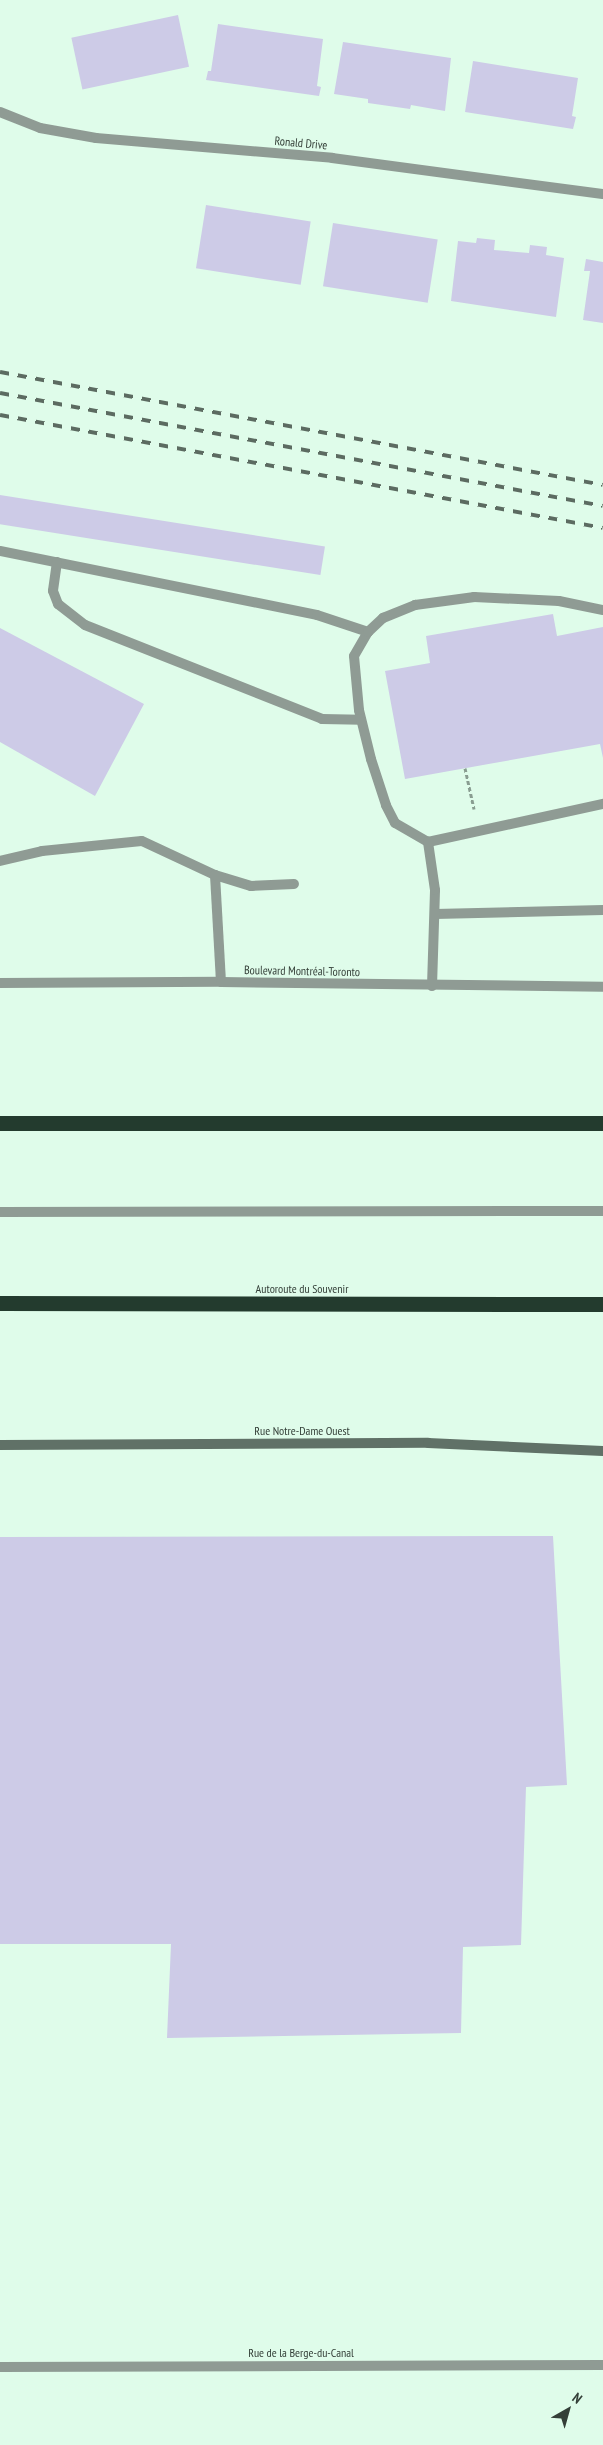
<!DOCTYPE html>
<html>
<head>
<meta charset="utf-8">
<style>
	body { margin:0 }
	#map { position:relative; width:603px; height:2445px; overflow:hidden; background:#dffcea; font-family:"PT Sans Narrow",sans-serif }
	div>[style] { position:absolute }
	.building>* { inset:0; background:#cdcbe7; transform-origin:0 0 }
	.path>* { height:3px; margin-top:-1.5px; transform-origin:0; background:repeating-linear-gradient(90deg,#899d91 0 4px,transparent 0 6.5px) }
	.service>* { height:10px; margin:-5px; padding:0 5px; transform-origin:5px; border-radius:5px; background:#8f9b94 }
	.minor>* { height:10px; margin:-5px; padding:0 5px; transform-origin:5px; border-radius:5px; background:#8f9b94 }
	.secondary>* { height:10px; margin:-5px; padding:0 5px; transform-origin:5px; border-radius:5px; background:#607167 }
	.motorway>* { height:15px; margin:-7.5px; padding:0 7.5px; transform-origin:7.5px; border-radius:7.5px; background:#233b2e }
	.rail>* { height:4px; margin-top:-2px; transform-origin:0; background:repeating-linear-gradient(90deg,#5c6b61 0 9px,transparent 0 18px) }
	span { translate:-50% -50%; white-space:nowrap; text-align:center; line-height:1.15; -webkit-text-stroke:4px #dffcea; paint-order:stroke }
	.street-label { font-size:12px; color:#343f38 }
	.north { position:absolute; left:543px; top:2385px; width:50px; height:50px; -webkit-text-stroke:4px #dffcea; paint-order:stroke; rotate:38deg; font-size:14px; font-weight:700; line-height:20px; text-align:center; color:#343f38 }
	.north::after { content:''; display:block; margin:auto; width:18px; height:22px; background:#343f38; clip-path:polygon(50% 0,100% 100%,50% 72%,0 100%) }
</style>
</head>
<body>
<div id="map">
	<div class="building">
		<i style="left:178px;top:15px;width:53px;height:109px;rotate:78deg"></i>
		<i style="clip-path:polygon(218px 24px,323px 39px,317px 86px,321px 87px,319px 96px,206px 80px,208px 71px,211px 71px)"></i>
		<i style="clip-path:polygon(343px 42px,451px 58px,445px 111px,411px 105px,410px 109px,368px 103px,368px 99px,334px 94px)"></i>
		<i style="clip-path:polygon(473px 61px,578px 78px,572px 116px,576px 117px,573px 129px,465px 112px)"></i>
		<i style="left:206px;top:205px;width:106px;height:64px;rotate:9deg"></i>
		<i style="left:333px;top:223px;width:106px;height:64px;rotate:9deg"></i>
		<i style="clip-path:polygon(477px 238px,495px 240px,494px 250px,529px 253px,530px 245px,547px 247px,546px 255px,564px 258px,556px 317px,451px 301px,458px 241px,476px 243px)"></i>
		<i style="clip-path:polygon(586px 259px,603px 262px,603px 323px,583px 320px,590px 271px,584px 271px)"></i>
		<i style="left:0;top:495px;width:329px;height:29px;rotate:9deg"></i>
		<i style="clip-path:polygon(553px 614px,557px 636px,603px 627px,603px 758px,600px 744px,405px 779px,385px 671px,430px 663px,426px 636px)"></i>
		<i style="clip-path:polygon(0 628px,144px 704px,95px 796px,0 742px)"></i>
		<i style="clip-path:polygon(553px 1536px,567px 1785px,526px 1787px,521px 1945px,463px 1947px,461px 2033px,167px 2038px,171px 1944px,0 1944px,0 1537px)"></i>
	</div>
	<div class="path">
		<i style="left:465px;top:768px;width:42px;rotate:77.6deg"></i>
	</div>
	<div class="service">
		<i style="left:0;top:551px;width:323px;rotate:11.4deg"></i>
		<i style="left:317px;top:615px;width:54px;rotate:18.4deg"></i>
		<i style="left:57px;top:562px;width:29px;rotate:98deg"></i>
		<i style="left:53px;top:591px;width:14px;rotate:69deg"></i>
		<i style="left:58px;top:604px;width:34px;rotate:38deg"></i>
		<i style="left:85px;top:625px;width:255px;rotate:21.6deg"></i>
		<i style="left:322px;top:719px;width:39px;rotate:1deg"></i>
		<i style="left:428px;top:842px;width:38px;rotate:-150deg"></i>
		<i style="left:395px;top:823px;width:20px;rotate:-117deg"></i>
		<i style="left:386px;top:805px;width:48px;rotate:-108.1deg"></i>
		<i style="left:371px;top:759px;width:50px;rotate:-103.8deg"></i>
		<i style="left:359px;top:710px;width:54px;rotate:-95.3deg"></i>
		<i style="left:354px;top:656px;width:28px;rotate:-60deg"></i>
		<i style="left:368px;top:632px;width:21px;rotate:-43deg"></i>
		<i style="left:383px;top:618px;width:35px;rotate:-22deg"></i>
		<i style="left:415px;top:605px;width:60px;rotate:-7.7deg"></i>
		<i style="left:474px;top:597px;width:85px;rotate:2.7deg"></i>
		<i style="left:559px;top:601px;width:45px;rotate:11.6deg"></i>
		<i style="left:0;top:861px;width:43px;rotate:-13.4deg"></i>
		<i style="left:42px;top:851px;width:100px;rotate:-5.7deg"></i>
		<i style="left:142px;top:841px;width:81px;rotate:25deg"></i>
		<i style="left:215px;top:875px;width:107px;rotate:86.8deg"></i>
		<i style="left:215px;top:875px;width:38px;rotate:17deg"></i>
		<i style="left:251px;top:886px;width:43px;rotate:-2.7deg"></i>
		<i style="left:435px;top:914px;width:168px;rotate:-1.4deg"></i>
		<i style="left:432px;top:986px;width:96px;rotate:-88.2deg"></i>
		<i style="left:435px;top:890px;width:49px;rotate:-98.3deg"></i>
		<i style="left:428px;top:842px;width:179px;rotate:-12.3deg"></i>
		<i style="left:0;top:1212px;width:603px;rotate:-0.1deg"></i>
	</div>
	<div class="minor">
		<i style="left:0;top:112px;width:43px;rotate:21.8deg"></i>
		<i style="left:40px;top:128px;width:57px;rotate:10.1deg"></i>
		<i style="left:96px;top:138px;width:237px;rotate:4.8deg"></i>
		<i style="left:332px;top:158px;width:273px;rotate:7.6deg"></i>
		<i style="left:0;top:983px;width:221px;rotate:-0.3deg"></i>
		<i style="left:221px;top:982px;width:382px;rotate:0.7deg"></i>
		<i style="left:0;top:2367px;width:603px;rotate:-0.19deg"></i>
	</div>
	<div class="secondary">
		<i style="left:0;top:1445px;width:428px;rotate:-0.3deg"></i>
		<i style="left:428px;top:1443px;width:175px;rotate:2.6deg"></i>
	</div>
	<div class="motorway">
		<i style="left:0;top:1123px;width:603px"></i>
		<i style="left:0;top:1303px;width:603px;rotate:0.1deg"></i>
	</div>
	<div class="rail">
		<i style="left:0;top:372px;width:613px;rotate:10.61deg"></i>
		<i style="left:0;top:393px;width:613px;rotate:10.61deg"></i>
		<i style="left:0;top:415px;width:613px;rotate:10.61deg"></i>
	</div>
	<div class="street-label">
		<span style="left:301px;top:143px;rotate:5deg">Ronald Drive</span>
		<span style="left:302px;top:971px;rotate:1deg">Boulevard Montréal-Toronto</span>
		<span style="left:302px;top:1289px">Autoroute du Souvenir</span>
		<span style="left:302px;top:1431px">Rue Notre-Dame Ouest</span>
		<span style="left:301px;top:2353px">Rue de la Berge-du-Canal</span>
	</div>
	<div class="north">N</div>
</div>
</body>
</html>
